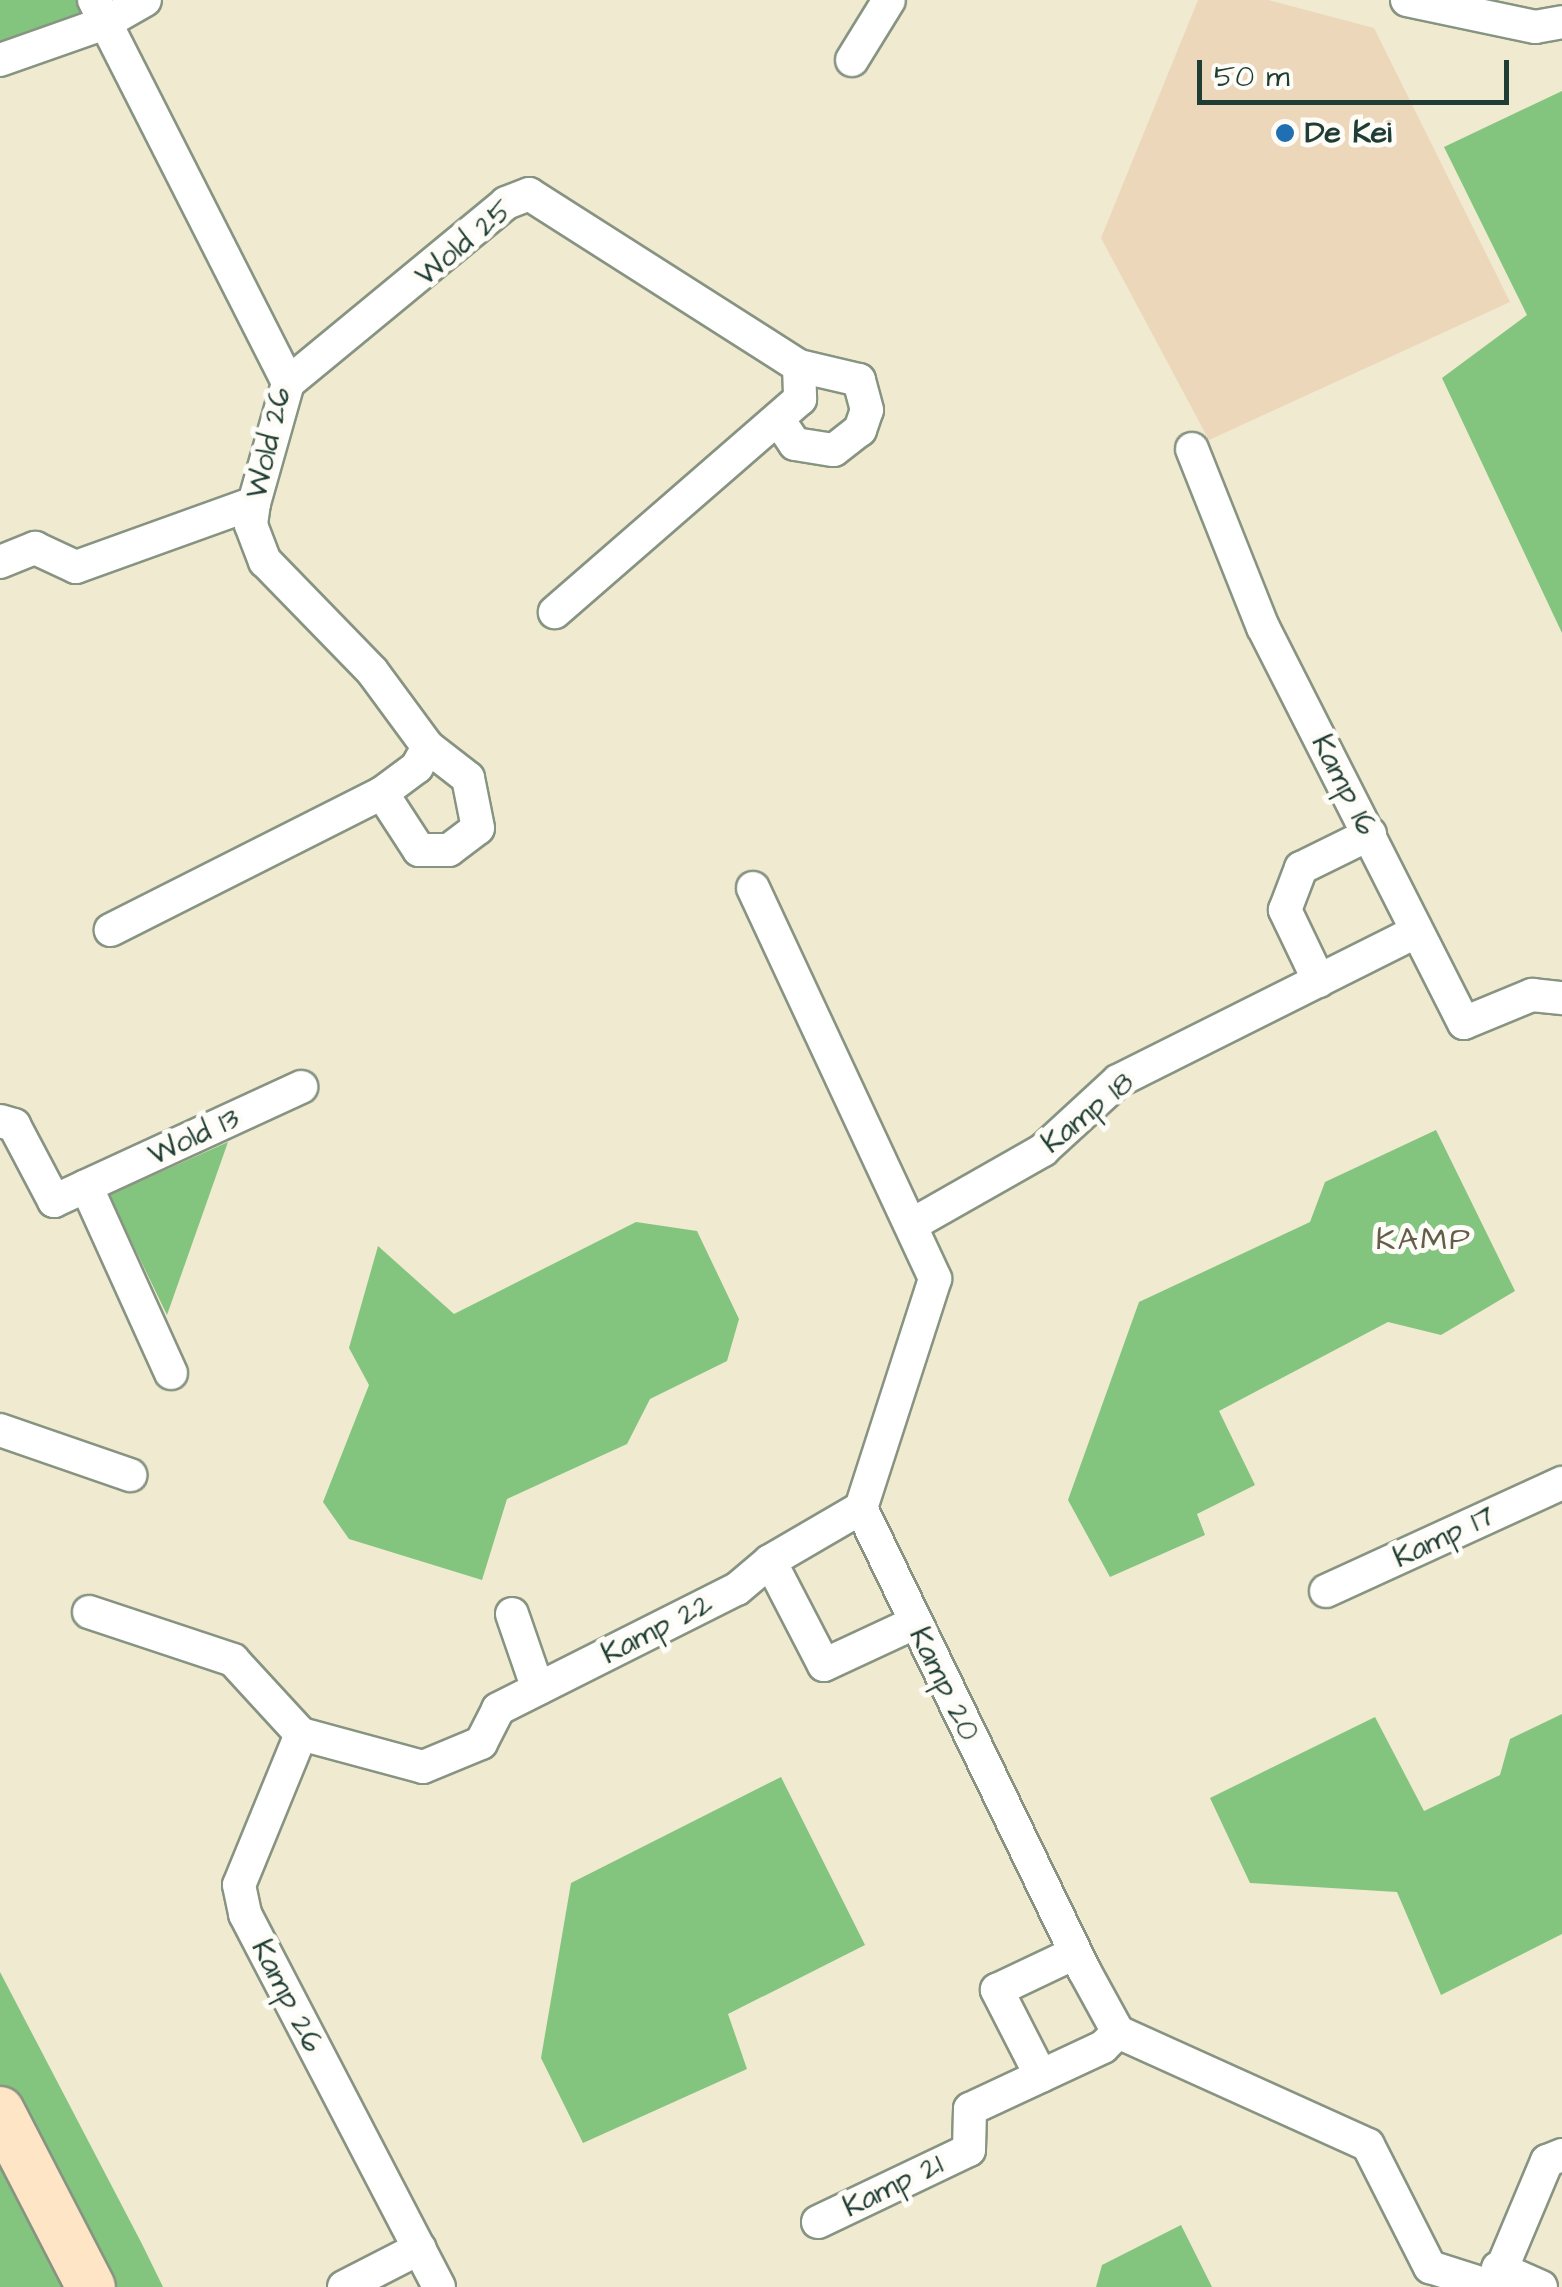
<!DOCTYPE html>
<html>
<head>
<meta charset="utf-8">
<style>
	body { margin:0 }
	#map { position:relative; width:1562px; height:2287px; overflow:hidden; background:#efead0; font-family:"Architects Daughter",sans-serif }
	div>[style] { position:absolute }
	.built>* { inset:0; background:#edd7bb }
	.green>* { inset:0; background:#83c57e }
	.roads { filter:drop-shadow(2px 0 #879482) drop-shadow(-2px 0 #879482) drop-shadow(0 2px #879482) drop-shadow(0 -2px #879482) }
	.street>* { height:32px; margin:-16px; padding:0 16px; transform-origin:16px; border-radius:16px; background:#fff }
	.secondary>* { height:48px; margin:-24px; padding:0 24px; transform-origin:24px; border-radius:24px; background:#fee5c5 }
	.dots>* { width:28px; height:28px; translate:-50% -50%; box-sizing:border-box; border:5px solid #fdfcf7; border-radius:50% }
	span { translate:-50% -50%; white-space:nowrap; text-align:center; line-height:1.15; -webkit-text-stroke:10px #fdfcf7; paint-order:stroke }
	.poi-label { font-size:30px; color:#1f3d34; font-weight:700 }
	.left { translate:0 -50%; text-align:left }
	.street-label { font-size:30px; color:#1f3d34 }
	.neighbourhood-label { font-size:32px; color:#635d4a; letter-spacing:2.5px }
	.scale { position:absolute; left:1197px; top:60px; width:312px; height:45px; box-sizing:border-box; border:5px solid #1f3d34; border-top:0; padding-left:12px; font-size:30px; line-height:35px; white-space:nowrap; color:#1f3d34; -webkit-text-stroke:8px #fdfcf7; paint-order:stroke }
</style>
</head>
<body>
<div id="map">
	<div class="built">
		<i style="clip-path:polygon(1198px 0,1268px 0,1374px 28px,1510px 302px,1209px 440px,1101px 238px)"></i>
	</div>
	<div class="green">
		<i style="clip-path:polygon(0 0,76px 0,82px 13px,0 47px)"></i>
		<i style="clip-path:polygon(1562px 91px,1562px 633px,1442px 378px,1527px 315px,1444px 147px)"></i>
		<i style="clip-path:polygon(1436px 1130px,1515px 1291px,1441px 1335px,1388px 1322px,1219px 1411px,1255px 1485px,1197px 1514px,1205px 1535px,1110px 1577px,1068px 1500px,1139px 1302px,1310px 1222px,1325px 1182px)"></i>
		<i style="clip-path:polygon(228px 1142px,167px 1315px,109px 1195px)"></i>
		<i style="clip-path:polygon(636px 1222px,697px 1231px,739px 1319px,727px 1361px,650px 1399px,627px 1444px,507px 1499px,482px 1580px,349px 1539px,323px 1502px,369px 1385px,349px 1348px,378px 1246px,454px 1314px)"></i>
		<i style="clip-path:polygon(1562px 1714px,1562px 1934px,1441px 1995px,1397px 1892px,1250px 1883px,1210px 1798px,1375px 1717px,1424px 1811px,1500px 1775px,1510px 1739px)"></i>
		<i style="clip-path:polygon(781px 1777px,865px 1945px,728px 2014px,747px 2069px,583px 2143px,541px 2058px,571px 1883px)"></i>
		<i style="clip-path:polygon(0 1972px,142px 2244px,163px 2287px,110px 2287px,0 2088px)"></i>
		<i style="clip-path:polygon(0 2154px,70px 2287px,0 2287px)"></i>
		<i style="clip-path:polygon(1181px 2225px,1212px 2287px,1096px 2287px,1102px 2265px)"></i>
	</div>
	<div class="roads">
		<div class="street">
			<i style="left:94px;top:0;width:429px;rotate:63.1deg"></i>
			<i style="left:288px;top:383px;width:125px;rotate:105.8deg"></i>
			<i style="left:254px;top:503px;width:22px;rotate:98deg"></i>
			<i style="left:251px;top:525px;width:39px;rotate:69deg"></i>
			<i style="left:265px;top:561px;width:153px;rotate:45.8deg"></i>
			<i style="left:372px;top:671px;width:94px;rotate:53.6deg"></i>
			<i style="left:428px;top:747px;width:23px;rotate:119deg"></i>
			<i style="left:417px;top:767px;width:44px;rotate:143.4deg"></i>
			<i style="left:382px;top:793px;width:304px;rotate:153.2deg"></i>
			<i style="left:1407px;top:0;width:131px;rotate:11.9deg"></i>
			<i style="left:1535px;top:27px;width:27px;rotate:-10deg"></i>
			<i style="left:0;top:60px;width:111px;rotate:-19.4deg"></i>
			<i style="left:105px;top:23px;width:46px;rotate:-29.9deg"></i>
			<i style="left:852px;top:60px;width:70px;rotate:-58.3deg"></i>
			<i style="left:288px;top:383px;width:283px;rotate:-39.5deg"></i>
			<i style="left:506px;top:203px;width:25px;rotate:-21deg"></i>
			<i style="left:529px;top:194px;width:320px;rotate:32.5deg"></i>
			<i style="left:799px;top:366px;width:33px;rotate:88deg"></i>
			<i style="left:800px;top:399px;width:325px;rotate:139deg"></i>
			<i style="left:778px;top:419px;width:30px;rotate:56deg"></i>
			<i style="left:795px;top:444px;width:39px;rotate:9deg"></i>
			<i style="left:834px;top:450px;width:33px;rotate:-38deg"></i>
			<i style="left:860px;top:430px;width:21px;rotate:-71deg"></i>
			<i style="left:867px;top:410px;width:31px;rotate:-105deg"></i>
			<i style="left:859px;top:380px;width:62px;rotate:-166.9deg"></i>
			<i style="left:1192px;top:449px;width:192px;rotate:68.3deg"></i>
			<i style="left:1263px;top:627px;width:444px;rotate:63.1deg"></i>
			<i style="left:1464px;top:1023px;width:74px;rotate:-22.4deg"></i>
			<i style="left:1532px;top:995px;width:30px;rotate:6deg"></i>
			<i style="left:0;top:562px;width:38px;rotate:-22deg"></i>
			<i style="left:35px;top:548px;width:45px;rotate:24.9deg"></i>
			<i style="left:76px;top:567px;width:189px;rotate:-19.8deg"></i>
			<i style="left:382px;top:793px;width:68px;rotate:57deg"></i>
			<i style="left:419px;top:850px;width:30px"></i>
			<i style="left:449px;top:850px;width:36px;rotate:-37deg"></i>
			<i style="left:478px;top:828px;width:51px;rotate:-101.3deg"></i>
			<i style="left:468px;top:778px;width:51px;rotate:-142.2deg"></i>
			<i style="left:753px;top:888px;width:431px;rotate:65deg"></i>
			<i style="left:935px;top:1279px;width:241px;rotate:107.9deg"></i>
			<i style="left:861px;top:1508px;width:513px;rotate:64.23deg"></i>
			<i style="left:1084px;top:1970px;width:71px;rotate:61.3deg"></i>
			<i style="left:1118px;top:2032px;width:274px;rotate:24.3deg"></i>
			<i style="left:1368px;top:2145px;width:137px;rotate:63.1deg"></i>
			<i style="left:1430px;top:2267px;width:66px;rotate:17.6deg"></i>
			<i style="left:1319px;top:981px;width:79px;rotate:-115.6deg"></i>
			<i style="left:1285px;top:910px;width:45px;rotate:-69.1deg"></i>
			<i style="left:1301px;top:868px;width:77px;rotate:-26.2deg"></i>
			<i style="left:0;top:1121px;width:15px;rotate:16deg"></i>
			<i style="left:14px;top:1125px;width:86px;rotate:62.2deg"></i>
			<i style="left:54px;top:1201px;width:35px;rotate:-25deg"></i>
			<i style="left:913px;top:1224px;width:150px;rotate:-29.6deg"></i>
			<i style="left:1043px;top:1150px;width:102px;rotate:-42.6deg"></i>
			<i style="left:1118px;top:1081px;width:333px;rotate:-26.6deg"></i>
			<i style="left:171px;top:1373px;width:205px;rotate:-114.4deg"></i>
			<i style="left:86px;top:1186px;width:237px;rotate:-24.7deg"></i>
			<i style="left:0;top:1430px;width:138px;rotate:19.1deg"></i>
			<i style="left:770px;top:1561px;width:117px;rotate:62.6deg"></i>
			<i style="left:824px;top:1665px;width:99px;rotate:-25deg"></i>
			<i style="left:1326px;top:1591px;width:260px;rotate:-24.6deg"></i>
			<i style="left:89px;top:1612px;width:152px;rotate:18.4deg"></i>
			<i style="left:233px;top:1660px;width:100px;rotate:47.4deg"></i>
			<i style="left:301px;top:1734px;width:126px;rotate:15.1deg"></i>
			<i style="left:423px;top:1767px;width:63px;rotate:-22.5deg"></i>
			<i style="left:481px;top:1743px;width:38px;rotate:-63deg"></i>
			<i style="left:498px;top:1709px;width:267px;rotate:-26.7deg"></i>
			<i style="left:737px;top:1589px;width:43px;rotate:-40.3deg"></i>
			<i style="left:770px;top:1561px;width:105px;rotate:-30.2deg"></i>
			<i style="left:512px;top:1614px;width:79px;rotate:70.9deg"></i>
			<i style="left:301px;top:1734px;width:163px;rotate:112.3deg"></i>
			<i style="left:239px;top:1885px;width:30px;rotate:78deg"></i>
			<i style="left:245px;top:1914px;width:420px;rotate:62.5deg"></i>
			<i style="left:1041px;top:2076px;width:97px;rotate:-117.1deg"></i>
			<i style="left:997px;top:1990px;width:86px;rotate:-25.4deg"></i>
			<i style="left:818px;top:2222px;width:167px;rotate:-25.5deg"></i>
			<i style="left:969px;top:2150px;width:41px;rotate:-88.6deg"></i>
			<i style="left:970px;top:2109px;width:147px;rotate:-25deg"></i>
			<i style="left:1103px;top:2047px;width:21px;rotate:-45deg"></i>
			<i style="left:1498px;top:2268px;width:47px;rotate:23.8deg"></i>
			<i style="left:344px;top:2287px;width:85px;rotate:-27.2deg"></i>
			<i style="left:1494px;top:2287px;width:137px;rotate:-67.2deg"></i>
			<i style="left:1547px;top:2161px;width:16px;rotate:-22deg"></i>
		</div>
		<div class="secondary">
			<i style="left:0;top:2111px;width:198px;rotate:62.7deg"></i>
		</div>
	</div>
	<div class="dots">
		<i style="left:1285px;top:133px;background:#1f6fb2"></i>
	</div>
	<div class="poi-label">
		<span class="left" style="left:1305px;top:133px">De Kei</span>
	</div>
	<div class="street-label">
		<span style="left:464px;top:243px;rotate:-40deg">Wold 25</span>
		<span style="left:269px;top:443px;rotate:-77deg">Wold 26</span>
		<span style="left:1344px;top:785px;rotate:63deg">Kamp 16</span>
		<span style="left:1088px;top:1113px;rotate:-39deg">Kamp 18</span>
		<span style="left:194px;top:1137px;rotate:-25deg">Wold 13</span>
		<span style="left:1444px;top:1537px;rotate:-25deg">Kamp 17</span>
		<span style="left:657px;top:1629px;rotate:-27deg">Kamp 22</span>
		<span style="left:944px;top:1684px;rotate:64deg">Kamp 20</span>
		<span style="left:287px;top:1996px;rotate:63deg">Kamp 26</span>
		<span style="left:893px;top:2186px;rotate:-26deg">Kamp 21</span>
	</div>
	<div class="neighbourhood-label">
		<span style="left:1424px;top:1240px">KAMP</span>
	</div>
	<div class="scale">50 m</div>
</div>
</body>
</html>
